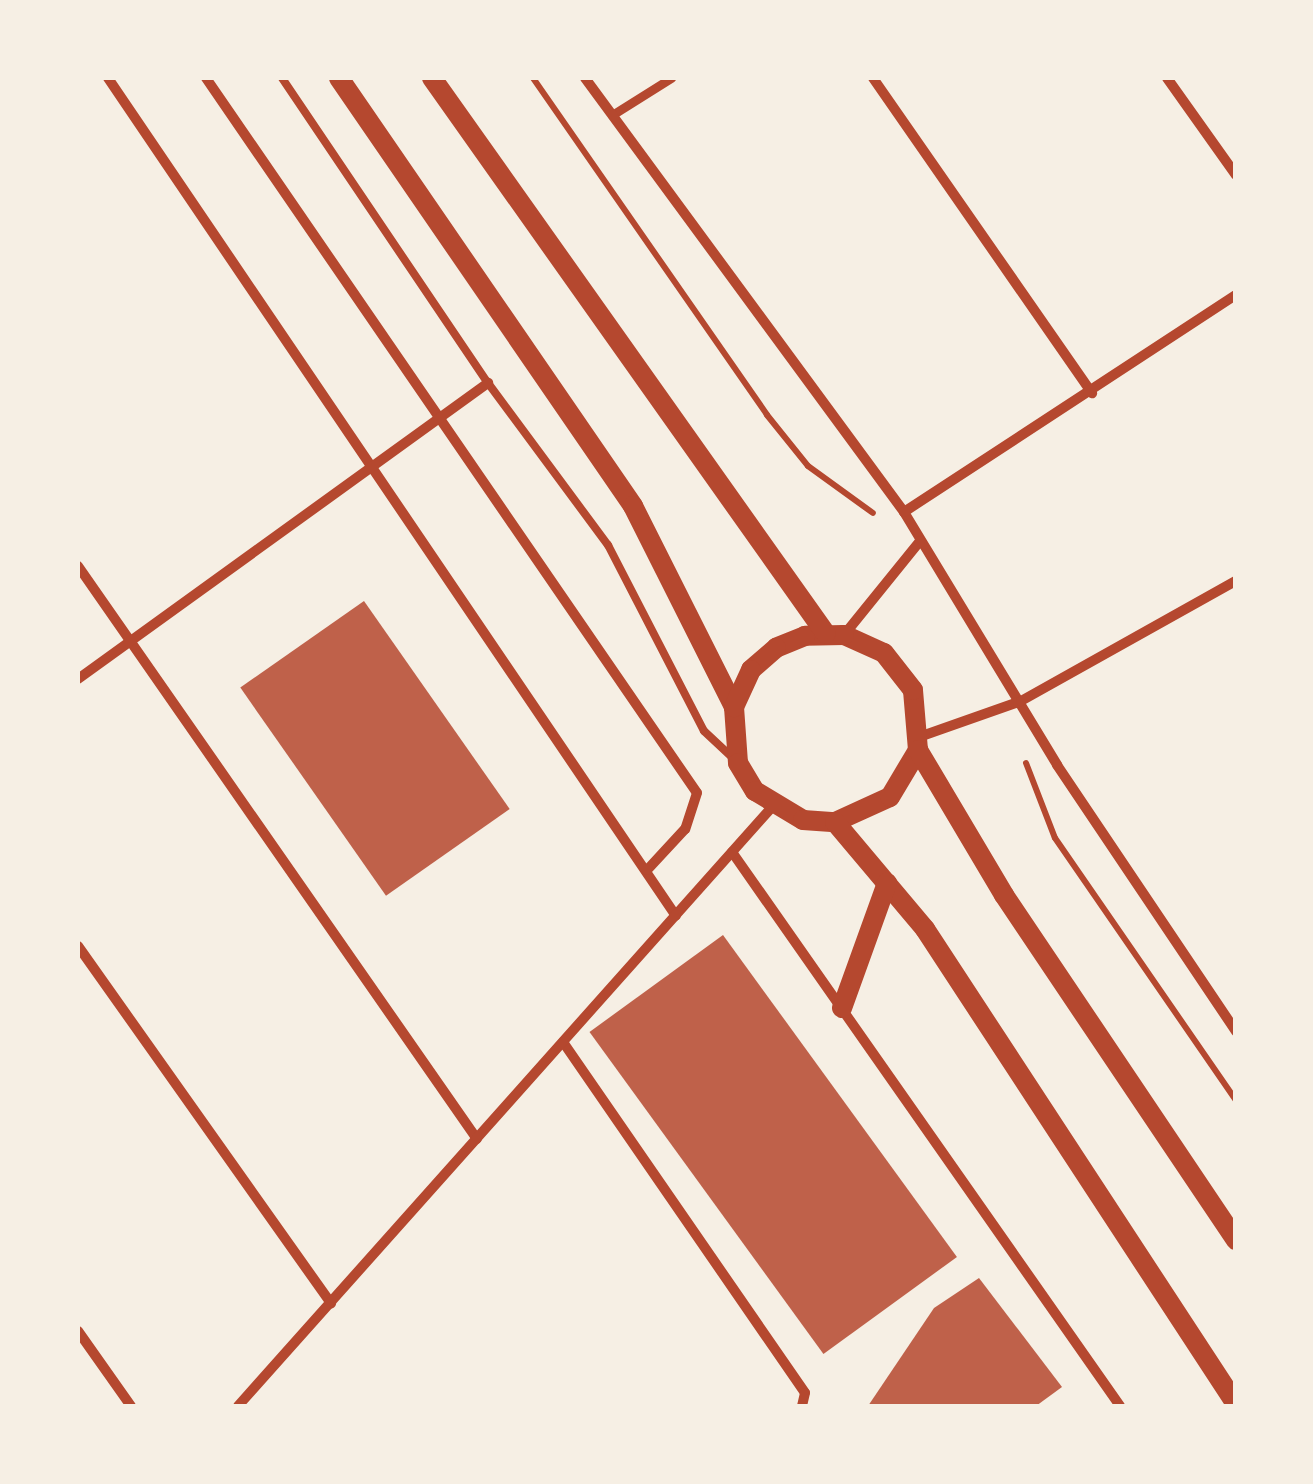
<!DOCTYPE html>
<html>
<head>
<meta charset="utf-8">
<style>
	body { margin:0 }
	#map { position:relative; width:1313px; height:1484px; overflow:hidden; background:#f6efe4; font-family:Overpass,sans-serif }
	div>[style] { position:absolute }
	.building>* { inset:0; background:#bf614a; transform-origin:0 0 }
	.path>* { height:6px; margin:-3px; padding:0 3px; transform-origin:3px; border-radius:3px; background:#b5482f }
	.service>* { height:8px; margin:-4px; padding:0 4px; transform-origin:4px; border-radius:4px; background:#b5482f }
	.pedestrian>* { height:9px; margin:-4.5px; padding:0 4.5px; transform-origin:4.5px; border-radius:4.5px; background:#b5482f }
	.minor>* { height:10px; margin:-5px; padding:0 5px; transform-origin:5px; border-radius:5px; background:#b5482f }
	.secondary>* { height:20px; margin:-10px; padding:0 10px; transform-origin:10px; border-radius:10px; background:#b5482f }
	span { translate:-50% -50%; white-space:nowrap; text-align:center; line-height:1.15; -webkit-text-stroke:10px #f6efe4; paint-order:stroke }
	.frame { position:absolute; inset:0; border:80px solid #f6efe4; pointer-events:none }
</style>
</head>
<body>
<div id="map">
	<div class="building">
		<i style="left:364px;top:601px;width:254px;height:151px;rotate:55deg"></i>
		<i style="left:723px;top:935px;width:398px;height:165px;rotate:54deg"></i>
		<i style="clip-path:polygon(979px 1278px,1062px 1387px,1036px 1406px,868px 1406px,934px 1308px)"></i>
	</div>
	<div class="path">
		<i style="left:533px;top:78px;width:410px;rotate:55.2deg"></i>
		<i style="left:767px;top:415px;width:65px;rotate:51.2deg"></i>
		<i style="left:808px;top:466px;width:80px;rotate:35.9deg"></i>
		<i style="left:1026px;top:763px;width:80px;rotate:68.9deg"></i>
		<i style="left:1055px;top:838px;width:318px;rotate:55.4deg"></i>
	</div>
	<div class="service">
		<i style="left:282px;top:78px;width:368px;rotate:56deg"></i>
		<i style="left:488px;top:383px;width:202px;rotate:53.5deg"></i>
		<i style="left:608px;top:545px;width:209px;rotate:62.7deg"></i>
		<i style="left:704px;top:731px;width:41px;rotate:43deg"></i>
	</div>
	<div class="pedestrian">
		<i style="left:612px;top:115px;width:70px;rotate:-32.1deg"></i>
	</div>
	<div class="minor">
		<i style="left:108px;top:78px;width:1012px;rotate:55.87deg"></i>
		<i style="left:206px;top:78px;width:867px;rotate:55.52deg"></i>
		<i style="left:697px;top:793px;width:38px;rotate:108deg"></i>
		<i style="left:685px;top:829px;width:56px;rotate:132.8deg"></i>
		<i style="left:585px;top:78px;width:539px;rotate:53.68deg"></i>
		<i style="left:904px;top:512px;width:296px;rotate:58.8deg"></i>
		<i style="left:1057px;top:765px;width:321px;rotate:56.1deg"></i>
		<i style="left:873px;top:78px;width:384px;rotate:55.2deg"></i>
		<i style="left:1167px;top:78px;width:119px;rotate:54.6deg"></i>
		<i style="left:904px;top:512px;width:397px;rotate:-33.2deg"></i>
		<i style="left:78px;top:566px;width:698px;rotate:55.15deg"></i>
		<i style="left:844px;top:635px;width:121px;rotate:-51deg"></i>
		<i style="left:78px;top:679px;width:506px;rotate:-35.83deg"></i>
		<i style="left:919px;top:737px;width:108px;rotate:-19.4deg"></i>
		<i style="left:1021px;top:701px;width:246px;rotate:-29.2deg"></i>
		<i style="left:732px;top:852px;width:676px;rotate:54.99deg"></i>
		<i style="left:78px;top:946px;width:438px;rotate:54.7deg"></i>
		<i style="left:563px;top:1042px;width:426px;rotate:55.4deg"></i>
		<i style="left:805px;top:1393px;width:13px;rotate:103deg"></i>
		<i style="left:78px;top:1331px;width:92px;rotate:54.8deg"></i>
		<i style="left:238px;top:1406px;width:804px;rotate:-48.28deg"></i>
	</div>
	<div class="secondary">
		<i style="left:339px;top:78px;width:519px;rotate:55.51deg"></i>
		<i style="left:633px;top:506px;width:225px;rotate:63.3deg"></i>
		<i style="left:734px;top:707px;width:56px;rotate:85.9deg"></i>
		<i style="left:738px;top:763px;width:33px;rotate:59deg"></i>
		<i style="left:755px;top:791px;width:56px;rotate:31.1deg"></i>
		<i style="left:803px;top:820px;width:32px;rotate:4deg"></i>
		<i style="left:835px;top:822px;width:60px;rotate:-24.4deg"></i>
		<i style="left:890px;top:797px;width:55px;rotate:-59.2deg"></i>
		<i style="left:918px;top:750px;width:60px;rotate:-94.8deg"></i>
		<i style="left:913px;top:690px;width:47px;rotate:-128.1deg"></i>
		<i style="left:884px;top:653px;width:44px;rotate:-155.8deg"></i>
		<i style="left:844px;top:635px;width:39px;rotate:179deg"></i>
		<i style="left:805px;top:636px;width:31px;rotate:158deg"></i>
		<i style="left:776px;top:648px;width:33px;rotate:139deg"></i>
		<i style="left:751px;top:670px;width:41px;rotate:114.7deg"></i>
		<i style="left:432px;top:78px;width:681px;rotate:54.68deg"></i>
		<i style="left:918px;top:750px;width:169px;rotate:59.3deg"></i>
		<i style="left:1004px;top:895px;width:416px;rotate:56.1deg"></i>
		<i style="left:835px;top:822px;width:140px;rotate:49.9deg"></i>
		<i style="left:925px;top:929px;width:568px;rotate:56.79deg"></i>
		<i style="left:842px;top:1008px;width:133px;rotate:-70.2deg"></i>
	</div>
	<div class="frame"></div>
</div>
</body>
</html>
